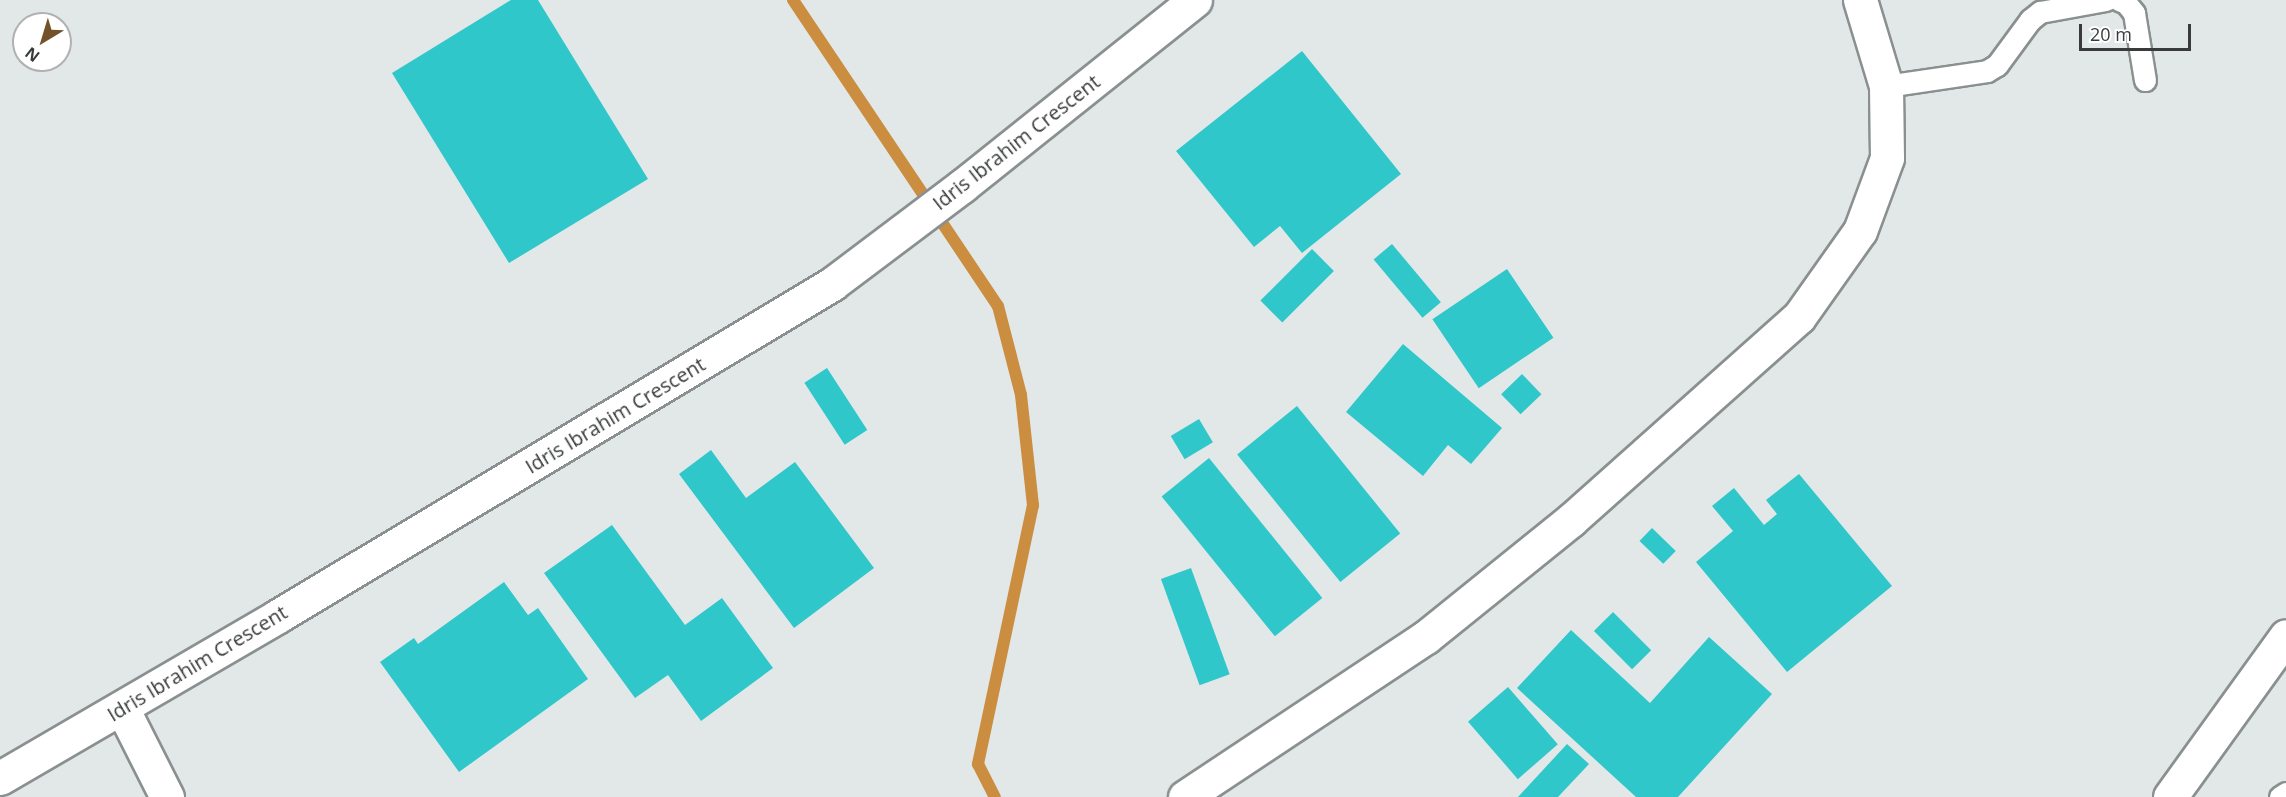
<!DOCTYPE html>
<html>
<head>
<meta charset="utf-8">
<style>
	body { margin:0 }
	#map { position:relative; width:2286px; height:797px; overflow:hidden; background:#e2e8e8; font-family:"Open Sans",sans-serif }
	div>[style] { position:absolute }
	.stream>* { height:12px; margin:-6px; padding:0 6px; transform-origin:6px; border-radius:6px; background:#cb8d40 }
	.building>* { inset:0; background:#30c7cb; transform-origin:0 0 }
	.roads { filter:drop-shadow(2px 0 #8a9090) drop-shadow(-2px 0 #8a9090) drop-shadow(0 2px #8a9090) drop-shadow(0 -2px #8a9090) }
	.lane>* { height:21px; margin:-10.5px; padding:0 10.5px; transform-origin:10.5px; border-radius:10.5px; background:#fff }
	.street>* { height:33px; margin:-16.5px; padding:0 16.5px; transform-origin:16.5px; border-radius:16.5px; background:#fff }
	.primary>* { height:33px; margin:-16.5px; padding:0 16.5px; transform-origin:16.5px; border-radius:16.5px; background:#fff }
	span { translate:-50% -50%; white-space:nowrap; text-align:center; line-height:1.15; -webkit-text-stroke:4.5px #fff; paint-order:stroke }
	.street-label { font-size:20px; color:#393b3b }
	.north { position:absolute; left:12px; top:12px; width:60px; height:60px; box-sizing:border-box; background:#fff; border:2px solid #b0b1b1; border-radius:50%; rotate:218deg; font-size:16px; font-weight:700; line-height:24px; text-align:center; color:#393b3b }
	.north::after { content:''; display:block; margin:auto; width:21px; height:27px; background:#735129; clip-path:polygon(50% 0,100% 100%,50% 72%,0 100%) }
	.scale { position:absolute; left:2079px; top:24px; width:112px; height:27px; box-sizing:border-box; border:3px solid #393b3b; border-top:0; padding-left:8px; font-size:18px; line-height:21px; white-space:nowrap; color:#393b3b; -webkit-text-stroke:4px #fff; paint-order:stroke }
</style>
</head>
<body>
<div id="map">
	<div class="stream">
		<i style="left:793px;top:0;width:368px;rotate:56.2deg"></i>
		<i style="left:998px;top:306px;width:92px;rotate:75.5deg"></i>
		<i style="left:1021px;top:395px;width:111px;rotate:83.8deg"></i>
		<i style="left:1033px;top:505px;width:265px;rotate:102deg"></i>
		<i style="left:978px;top:764px;width:37px;rotate:63deg"></i>
	</div>
	<div class="building">
		<i style="clip-path:polygon(511px 0,538px 0,648px 179px,509px 263px,392px 73px)"></i>
		<i style="clip-path:polygon(1302px 51px,1401px 174px,1302px 253px,1280px 226px,1254px 247px,1176px 151px)"></i>
		<i style="left:1392px;top:244px;width:76px;height:24px;rotate:50deg"></i>
		<i style="left:1312px;top:249px;width:31px;height:73px;rotate:45deg"></i>
		<i style="left:1507px;top:269px;width:83px;height:90px;rotate:56deg"></i>
		<i style="clip-path:polygon(1403px 344px,1502px 428px,1471px 464px,1448px 445px,1423px 476px,1346px 412px)"></i>
		<i style="left:827px;top:368px;width:74px;height:27px;rotate:57deg"></i>
		<i style="left:1522px;top:374px;width:28px;height:29px;rotate:46deg"></i>
		<i style="left:1297px;top:406px;width:164px;height:77px;rotate:51deg"></i>
		<i style="left:1199px;top:419px;width:27px;height:33px;rotate:59deg"></i>
		<i style="clip-path:polygon(711px 450px,746px 498px,795px 462px,874px 568px,794px 628px,679px 474px)"></i>
		<i style="left:1209px;top:458px;width:180px;height:61px;rotate:51deg"></i>
		<i style="clip-path:polygon(1799px 474px,1892px 586px,1787px 672px,1696px 562px,1733px 531px,1712px 506px,1734px 488px,1764px 525px,1777px 514px,1766px 500px)"></i>
		<i style="clip-path:polygon(612px 525px,685px 625px,722px 598px,773px 668px,701px 721px,668px 675px,635px 698px,544px 573px)"></i>
		<i style="left:1652px;top:528px;width:33px;height:18px;rotate:44deg"></i>
		<i style="left:1191px;top:568px;width:113px;height:32px;rotate:70deg"></i>
		<i style="clip-path:polygon(504px 582px,528px 615px,538px 608px,588px 679px,459px 772px,380px 662px,414px 638px,418px 644px)"></i>
		<i style="left:1613px;top:612px;width:54px;height:27px;rotate:45deg"></i>
		<i style="clip-path:polygon(1571px 630px,1650px 703px,1709px 637px,1772px 694px,1678px 797px,1636px 797px,1517px 688px)"></i>
		<i style="left:1508px;top:687px;width:76px;height:53px;rotate:49deg"></i>
		<i style="clip-path:polygon(1567px 744px,1589px 764px,1558px 797px,1518px 797px)"></i>
	</div>
	<div class="roads">
		<div class="lane">
			<i style="left:2119px;top:0;width:8px;rotate:23deg"></i>
			<i style="left:2126px;top:3px;width:13px;rotate:51deg"></i>
			<i style="left:2134px;top:13px;width:68px;rotate:80.7deg"></i>
			<i style="left:1886px;top:86px;width:102px;rotate:-8.4deg"></i>
			<i style="left:1987px;top:71px;width:12px;rotate:-31deg"></i>
			<i style="left:1997px;top:65px;width:56px;rotate:-53.7deg"></i>
			<i style="left:2030px;top:20px;width:13px;rotate:-39deg"></i>
			<i style="left:2040px;top:12px;width:67px;rotate:-10.3deg"></i>
			<i style="left:2280px;top:797px;width:7px;rotate:-34deg"></i>
		</div>
		<div class="street">
			<i style="left:122px;top:708px;width:100px;rotate:63.2deg"></i>
			<i style="left:0;top:778px;width:322px;rotate:-30.2deg"></i>
			<i style="left:278px;top:616px;width:646px;rotate:-30.93deg"></i>
			<i style="left:832px;top:284px;width:163px;rotate:-37deg"></i>
			<i style="left:962px;top:186px;width:298px;rotate:-38.6deg"></i>
			<i style="left:1185px;top:797px;width:289px;rotate:-33.6deg"></i>
			<i style="left:1426px;top:637px;width:186px;rotate:-38.9deg"></i>
			<i style="left:1571px;top:520px;width:305px;rotate:-41.7deg"></i>
			<i style="left:1799px;top:317px;width:105px;rotate:-54.7deg"></i>
			<i style="left:1860px;top:231px;width:78px;rotate:-69.7deg"></i>
			<i style="left:1887px;top:158px;width:72px;rotate:-90.8deg"></i>
			<i style="left:1886px;top:86px;width:90px;rotate:-106.8deg"></i>
		</div>
		<div class="primary">
			<i style="left:2170px;top:797px;width:198px;rotate:-54.2deg"></i>
		</div>
	</div>
	<div class="street-label">
		<span style="left:1016px;top:142px;rotate:-38deg">Idris Ibrahim Crescent</span>
		<span style="left:615px;top:415px;rotate:-31deg">Idris Ibrahim Crescent</span>
		<span style="left:197px;top:663px;rotate:-31deg">Idris Ibrahim Crescent</span>
	</div>
	<div class="north">N</div>
	<div class="scale">20 m</div>
</div>
</body>
</html>
